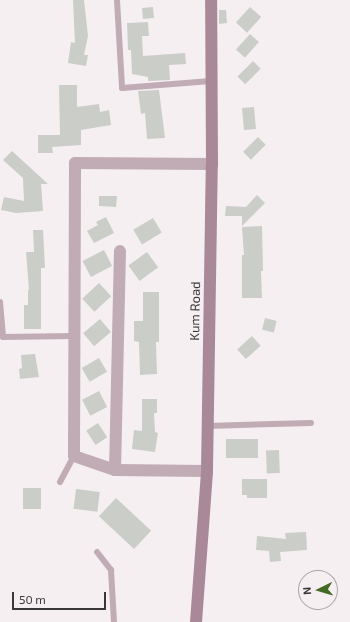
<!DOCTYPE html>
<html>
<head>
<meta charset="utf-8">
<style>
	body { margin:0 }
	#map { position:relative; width:350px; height:622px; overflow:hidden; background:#f5eff2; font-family:"Exo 2",sans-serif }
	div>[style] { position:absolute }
	.building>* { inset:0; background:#cbcdc9; transform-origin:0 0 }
	.lane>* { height:6px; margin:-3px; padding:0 3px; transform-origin:3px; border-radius:3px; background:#c1abb5 }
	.street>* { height:12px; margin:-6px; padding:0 6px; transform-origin:6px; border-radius:6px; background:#c1abb5 }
	.secondary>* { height:12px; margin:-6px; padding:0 6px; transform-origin:6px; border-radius:6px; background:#a98898 }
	span { translate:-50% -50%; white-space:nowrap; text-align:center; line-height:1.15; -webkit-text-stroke:3px #f5eff2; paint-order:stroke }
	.street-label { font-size:13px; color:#393737 }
	.north { position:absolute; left:298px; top:570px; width:40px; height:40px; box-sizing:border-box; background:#f5eff2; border:1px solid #aaa5a7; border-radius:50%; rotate:265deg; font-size:11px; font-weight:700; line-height:16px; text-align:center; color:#393737 }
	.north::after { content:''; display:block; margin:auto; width:14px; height:18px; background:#426a25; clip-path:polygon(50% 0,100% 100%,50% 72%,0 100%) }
	.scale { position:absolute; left:12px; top:592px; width:94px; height:18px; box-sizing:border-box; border:2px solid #393737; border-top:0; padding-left:5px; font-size:12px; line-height:14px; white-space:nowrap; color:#393737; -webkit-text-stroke:3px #f5eff2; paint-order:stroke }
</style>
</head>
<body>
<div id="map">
	<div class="building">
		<i style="clip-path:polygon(73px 0,84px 0,88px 36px,84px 55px,88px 55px,86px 66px,68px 63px,71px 42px,75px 43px)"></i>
		<i style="left:153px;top:7px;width:11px;height:11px;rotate:85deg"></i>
		<i style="left:250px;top:7px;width:15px;height:21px;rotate:42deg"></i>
		<i style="clip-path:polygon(219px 10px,226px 10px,227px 23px,219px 24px)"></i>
		<i style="clip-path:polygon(148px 22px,149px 36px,142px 36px,143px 56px,185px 53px,186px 64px,169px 65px,170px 80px,148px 81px,148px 77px,132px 74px,131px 50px,128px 50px,127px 23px)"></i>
		<i style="left:250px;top:34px;width:12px;height:21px;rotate:42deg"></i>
		<i style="left:253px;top:61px;width:11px;height:22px;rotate:45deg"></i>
		<i style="clip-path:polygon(59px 85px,77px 85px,77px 107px,99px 104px,100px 112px,109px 110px,111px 125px,81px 130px,81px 145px,52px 147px,53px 153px,38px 153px,38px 135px,60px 135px)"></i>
		<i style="clip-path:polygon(159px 90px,165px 138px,147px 139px,145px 113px,141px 114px,138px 91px)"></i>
		<i style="left:254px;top:107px;width:22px;height:12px;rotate:85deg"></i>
		<i style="left:258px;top:137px;width:11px;height:21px;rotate:45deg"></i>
		<i style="clip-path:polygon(12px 151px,48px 184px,41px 184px,43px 211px,16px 213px,1px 210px,4px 197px,24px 201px,23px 178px,3px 160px)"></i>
		<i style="clip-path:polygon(257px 195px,265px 203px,242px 226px,242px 216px,225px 216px,226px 206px,246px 207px)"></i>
		<i style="clip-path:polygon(99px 196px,117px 196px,116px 207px,99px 206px)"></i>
		<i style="clip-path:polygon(106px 217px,114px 233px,94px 243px,87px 231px,98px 225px,96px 222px)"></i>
		<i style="left:153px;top:218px;width:17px;height:23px;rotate:59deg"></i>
		<i style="clip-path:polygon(262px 226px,263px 271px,261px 271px,262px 298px,242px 298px,242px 255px,244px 255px,242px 227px)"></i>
		<i style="clip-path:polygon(33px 230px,43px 230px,45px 268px,41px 268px,41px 329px,24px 329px,24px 305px,28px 305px,28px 290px,29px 290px,26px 252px,34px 252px)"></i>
		<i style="left:104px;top:250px;width:18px;height:24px;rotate:63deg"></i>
		<i style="left:147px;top:252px;width:19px;height:23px;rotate:54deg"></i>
		<i style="left:99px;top:283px;width:18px;height:23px;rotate:47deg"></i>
		<i style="clip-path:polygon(143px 292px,159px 292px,159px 342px,156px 342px,157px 374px,140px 375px,139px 342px,134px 341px,134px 321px,143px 321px)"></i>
		<i style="left:265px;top:318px;width:12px;height:12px;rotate:14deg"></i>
		<i style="left:100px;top:319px;width:17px;height:22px;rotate:50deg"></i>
		<i style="left:252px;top:336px;width:13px;height:20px;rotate:48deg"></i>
		<i style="clip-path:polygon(35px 354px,39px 377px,20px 379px,19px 369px,22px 368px,21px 355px)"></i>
		<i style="left:99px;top:358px;width:16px;height:20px;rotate:60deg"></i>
		<i style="left:99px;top:391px;width:18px;height:19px;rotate:63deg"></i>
		<i style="clip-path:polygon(142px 399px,157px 399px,157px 413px,154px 413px,155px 432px,158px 433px,155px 452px,132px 449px,134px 430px,142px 431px)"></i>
		<i style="left:98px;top:423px;width:17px;height:14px;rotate:57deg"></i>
		<i style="left:226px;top:439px;width:32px;height:19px"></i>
		<i style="left:279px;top:450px;width:23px;height:13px;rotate:88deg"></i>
		<i style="clip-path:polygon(242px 479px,267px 479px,267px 498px,247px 498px,247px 495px,242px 495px)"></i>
		<i style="left:23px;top:488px;width:18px;height:21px"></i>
		<i style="left:76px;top:489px;width:24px;height:20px;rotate:7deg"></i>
		<i style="left:116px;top:498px;width:48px;height:25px;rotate:43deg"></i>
		<i style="clip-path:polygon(306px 532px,307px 550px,280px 552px,281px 561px,270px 562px,269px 551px,256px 550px,257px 536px,286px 539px,285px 533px)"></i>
	</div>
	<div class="lane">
		<i style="left:117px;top:0;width:88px;rotate:86.7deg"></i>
		<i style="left:122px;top:88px;width:89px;rotate:-4.5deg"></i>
		<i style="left:0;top:302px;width:35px;rotate:85deg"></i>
		<i style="left:3px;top:337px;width:72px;rotate:-0.8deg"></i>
		<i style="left:207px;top:426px;width:104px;rotate:-1.7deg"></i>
		<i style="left:60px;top:482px;width:30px;rotate:-62deg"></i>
		<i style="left:97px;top:552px;width:23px;rotate:52deg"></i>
		<i style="left:111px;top:570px;width:52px;rotate:86.7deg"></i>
	</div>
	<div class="street">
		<i style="left:115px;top:470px;width:219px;rotate:-88.7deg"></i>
		<i style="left:207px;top:471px;width:92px;rotate:-179.4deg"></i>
		<i style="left:115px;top:470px;width:43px;rotate:-161.1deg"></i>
		<i style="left:74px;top:456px;width:293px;rotate:-89.8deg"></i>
		<i style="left:75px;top:163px;width:137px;rotate:0.4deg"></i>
	</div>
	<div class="secondary">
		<i style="left:196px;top:622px;width:151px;rotate:-85.8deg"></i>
		<i style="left:207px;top:471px;width:307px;rotate:-89.1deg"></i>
		<i style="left:212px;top:164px;width:164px;rotate:-90.3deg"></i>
	</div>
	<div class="street-label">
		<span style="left:195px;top:311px;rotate:-89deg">Kum Road</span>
	</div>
	<div class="north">N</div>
	<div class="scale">50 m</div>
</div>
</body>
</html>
